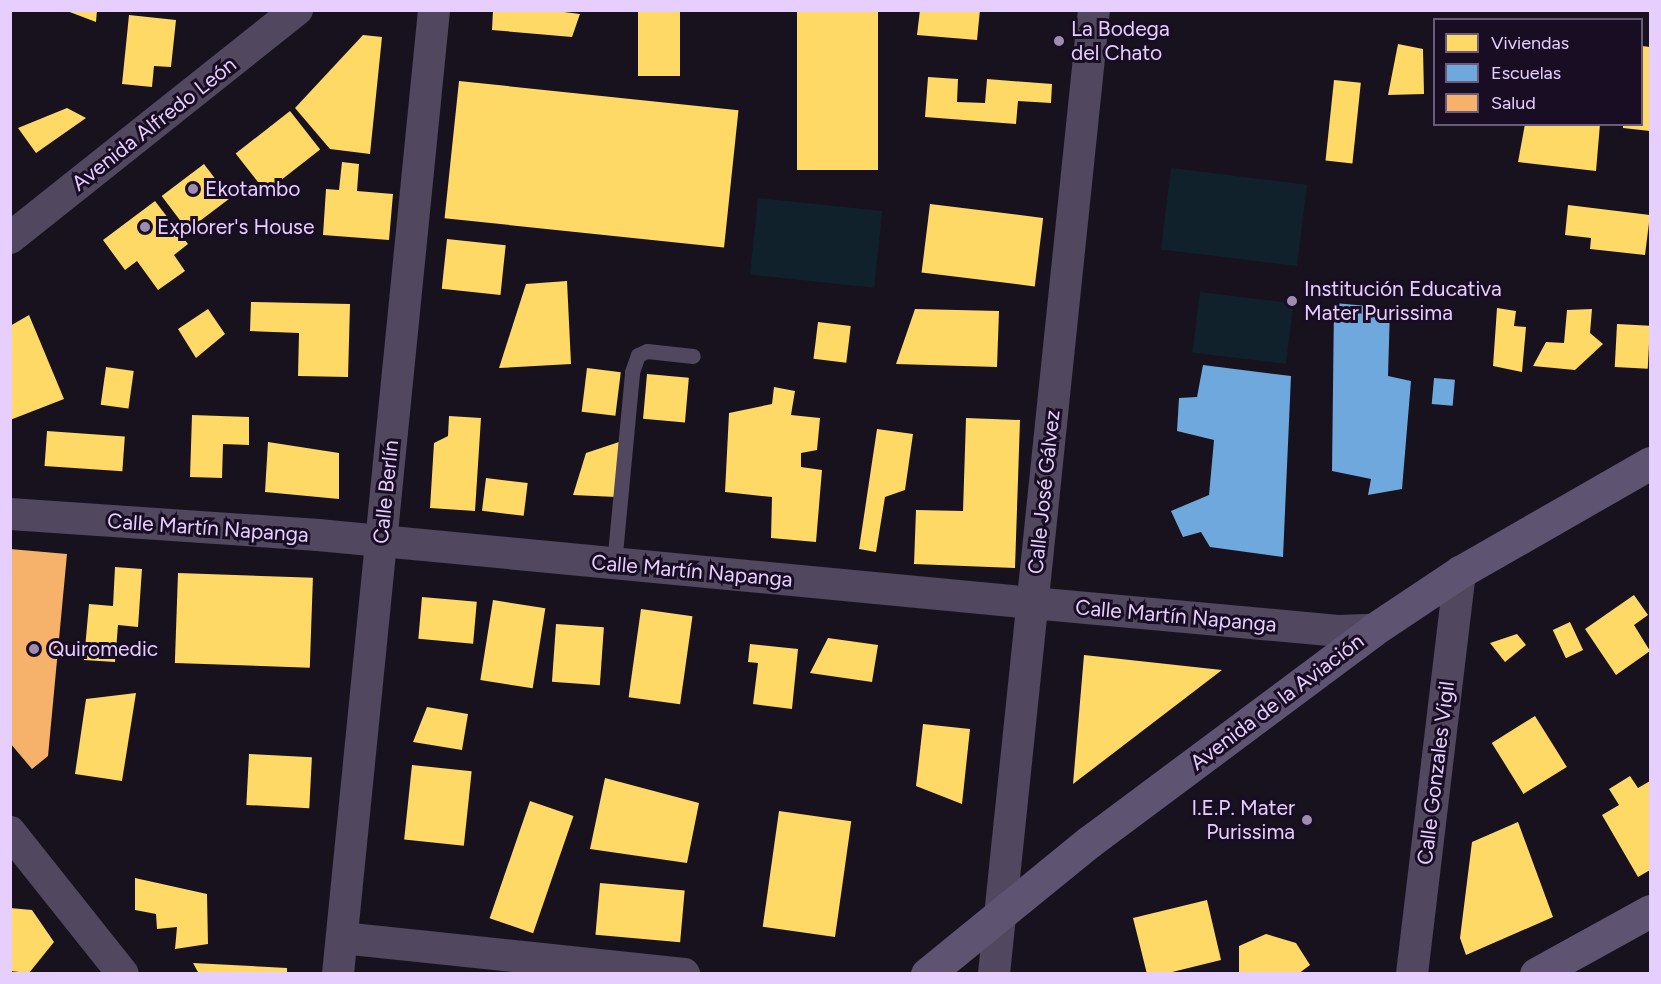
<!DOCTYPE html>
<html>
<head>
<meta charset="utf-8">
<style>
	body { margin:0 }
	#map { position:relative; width:1661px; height:984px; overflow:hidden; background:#18121e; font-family:Figtree,sans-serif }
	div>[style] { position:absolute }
	.green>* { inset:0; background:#11212b; transform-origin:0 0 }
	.homes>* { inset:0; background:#ffd966; transform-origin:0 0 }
	.schools>* { inset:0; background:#6fa8dc; transform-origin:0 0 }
	.health>* { inset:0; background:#f6b26b }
	.lane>* { height:15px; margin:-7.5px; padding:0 7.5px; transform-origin:7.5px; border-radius:7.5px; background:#51475f }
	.street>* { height:32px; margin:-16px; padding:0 16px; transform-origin:16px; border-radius:16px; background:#51475f }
	.secondary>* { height:33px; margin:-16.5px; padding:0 16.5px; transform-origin:16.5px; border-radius:16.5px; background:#5f5372 }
	.dots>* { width:16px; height:16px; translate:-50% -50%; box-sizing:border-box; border:3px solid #190d23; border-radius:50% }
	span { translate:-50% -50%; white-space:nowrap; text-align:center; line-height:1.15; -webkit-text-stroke:6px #190d23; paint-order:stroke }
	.poi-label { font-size:21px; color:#e6cfff }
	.left { translate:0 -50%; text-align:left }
	.right { translate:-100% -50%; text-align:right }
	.street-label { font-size:21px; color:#e6cfff }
	.frame { position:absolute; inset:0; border:12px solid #e6cfff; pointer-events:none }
	.legend { position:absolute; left:1433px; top:18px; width:210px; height:108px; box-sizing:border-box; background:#190d23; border:2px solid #6b5b7b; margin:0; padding:8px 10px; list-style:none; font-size:18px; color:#e6cfff }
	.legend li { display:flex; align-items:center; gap:12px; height:30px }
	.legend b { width:30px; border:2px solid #6b5b7b }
</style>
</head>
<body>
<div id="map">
	<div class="green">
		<i style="left:1171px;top:168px;width:137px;height:82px;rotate:7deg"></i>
		<i style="left:758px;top:198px;width:125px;height:77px;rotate:6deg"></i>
		<i style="left:1200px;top:292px;width:94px;height:61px;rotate:7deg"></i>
	</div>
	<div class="homes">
		<i style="clip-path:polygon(67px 10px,97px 10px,96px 22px,67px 11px)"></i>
		<i style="clip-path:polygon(493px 10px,548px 10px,580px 14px,572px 37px,492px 30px)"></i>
		<i style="left:638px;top:10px;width:42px;height:66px"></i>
		<i style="left:797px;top:10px;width:81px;height:160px"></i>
		<i style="clip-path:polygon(920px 10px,980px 10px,977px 40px,917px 35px)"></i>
		<i style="clip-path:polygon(129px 15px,176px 20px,171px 67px,154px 66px,152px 87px,122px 84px)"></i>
		<i style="clip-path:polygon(363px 35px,382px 37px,370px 154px,330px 149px,295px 108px)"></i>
		<i style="clip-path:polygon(1398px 44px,1423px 49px,1424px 94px,1388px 95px)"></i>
		<i style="clip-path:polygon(1642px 46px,1650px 47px,1650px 131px,1623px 128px,1623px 124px,1642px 124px)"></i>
		<i style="clip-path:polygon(928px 77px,958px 79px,957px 102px,985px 103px,987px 79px,1052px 84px,1051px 103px,1018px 101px,1016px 124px,925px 117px)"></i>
		<i style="left:1334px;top:80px;width:27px;height:81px;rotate:6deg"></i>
		<i style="left:459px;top:81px;width:281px;height:138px;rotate:6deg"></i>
		<i style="clip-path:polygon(67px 108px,86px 118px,36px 153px,18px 128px)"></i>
		<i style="left:290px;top:111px;width:49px;height:69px;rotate:52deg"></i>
		<i style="clip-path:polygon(1525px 124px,1600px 124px,1596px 171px,1518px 162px)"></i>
		<i style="clip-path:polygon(342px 162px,359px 164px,357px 191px,393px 194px,389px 240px,323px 235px,326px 189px,339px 190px)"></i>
		<i style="left:204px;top:164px;width:43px;height:53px;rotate:53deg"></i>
		<i style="clip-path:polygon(155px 201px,188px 244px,174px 255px,185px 271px,158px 290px,137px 261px,125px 270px,103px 240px)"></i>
		<i style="left:930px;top:204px;width:114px;height:69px;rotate:7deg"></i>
		<i style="clip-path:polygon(1568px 205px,1650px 215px,1645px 255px,1590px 249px,1591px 238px,1565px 235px)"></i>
		<i style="left:447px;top:239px;width:59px;height:50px;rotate:6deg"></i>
		<i style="clip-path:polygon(567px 281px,571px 364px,499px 368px,526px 284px)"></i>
		<i style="clip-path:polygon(251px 302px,350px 304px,348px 377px,298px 376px,299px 333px,250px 331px)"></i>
		<i style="clip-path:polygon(1497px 308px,1516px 311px,1514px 326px,1526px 327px,1522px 372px,1493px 366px)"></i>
		<i style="clip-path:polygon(208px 309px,225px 334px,196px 358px,178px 329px)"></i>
		<i style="clip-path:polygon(915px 309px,999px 311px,997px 367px,896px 364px)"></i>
		<i style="clip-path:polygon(1592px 309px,1590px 333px,1603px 344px,1575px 370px,1533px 366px,1546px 342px,1564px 343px,1567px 310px)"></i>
		<i style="clip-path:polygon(29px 315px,64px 399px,10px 420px,10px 326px)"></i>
		<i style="left:818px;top:322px;width:33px;height:37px;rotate:7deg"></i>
		<i style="left:1617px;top:324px;width:33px;height:43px;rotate:3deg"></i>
		<i style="left:106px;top:367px;width:28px;height:38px;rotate:8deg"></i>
		<i style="left:587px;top:368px;width:34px;height:44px;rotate:7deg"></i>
		<i style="left:647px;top:374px;width:42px;height:45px;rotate:5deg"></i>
		<i style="clip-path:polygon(774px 387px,795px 391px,791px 415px,820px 418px,817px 450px,801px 453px,801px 467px,822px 470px,816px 542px,771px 538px,772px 497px,725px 492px,729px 413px,772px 404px)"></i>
		<i style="clip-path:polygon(192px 415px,249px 417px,249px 445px,223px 444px,222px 478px,190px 477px)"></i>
		<i style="clip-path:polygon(449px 416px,481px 418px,475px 511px,430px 508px,434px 443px,448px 436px)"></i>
		<i style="clip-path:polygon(966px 418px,1020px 420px,1015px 568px,914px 564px,916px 510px,963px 511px)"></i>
		<i style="clip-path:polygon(877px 429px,913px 434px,905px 490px,885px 497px,876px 552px,859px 549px)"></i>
		<i style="left:47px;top:431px;width:78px;height:35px;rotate:4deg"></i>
		<i style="clip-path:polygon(268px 442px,339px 453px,339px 499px,265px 492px)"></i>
		<i style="clip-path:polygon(619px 442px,616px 497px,573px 495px,586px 453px)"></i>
		<i style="left:486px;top:478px;width:42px;height:33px;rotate:7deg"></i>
		<i style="clip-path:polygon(115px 567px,142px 569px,138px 627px,118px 625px,115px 662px,84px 660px,89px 604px,113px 606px)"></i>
		<i style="left:178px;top:573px;width:135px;height:90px;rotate:2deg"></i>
		<i style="clip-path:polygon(1634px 595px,1648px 615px,1634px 625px,1650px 651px,1616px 675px,1585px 629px)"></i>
		<i style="left:422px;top:597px;width:55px;height:42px;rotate:5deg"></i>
		<i style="left:493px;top:600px;width:53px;height:81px;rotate:9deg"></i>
		<i style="left:641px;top:609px;width:52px;height:89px;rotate:8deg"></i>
		<i style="left:1570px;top:622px;width:31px;height:19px;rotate:65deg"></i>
		<i style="left:556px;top:624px;width:48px;height:58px;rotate:4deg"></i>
		<i style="clip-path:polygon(1517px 634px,1526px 645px,1505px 662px,1490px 643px)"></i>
		<i style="clip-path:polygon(828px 638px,878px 645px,872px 682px,810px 673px)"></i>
		<i style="clip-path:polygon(750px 644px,798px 649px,792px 709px,753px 704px,758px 663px,748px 662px)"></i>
		<i style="clip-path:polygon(1084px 655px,1222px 670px,1073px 784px)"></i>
		<i style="clip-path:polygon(136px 693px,122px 781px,75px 774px,86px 699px)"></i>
		<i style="clip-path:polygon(427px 707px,468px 714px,462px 750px,413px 742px)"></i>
		<i style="left:1535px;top:716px;width:60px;height:51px;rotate:58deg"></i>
		<i style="clip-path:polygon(923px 724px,970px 729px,962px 804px,916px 786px)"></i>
		<i style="left:249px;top:754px;width:63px;height:51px;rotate:3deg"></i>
		<i style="left:412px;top:765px;width:60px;height:75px;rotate:6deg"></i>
		<i style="clip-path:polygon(1630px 776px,1638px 788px,1650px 781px,1650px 870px,1638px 877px,1602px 815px,1619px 805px,1609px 789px)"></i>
		<i style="clip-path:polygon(605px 778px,699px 803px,687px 863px,590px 849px)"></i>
		<i style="left:530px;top:801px;width:46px;height:124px;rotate:19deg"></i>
		<i style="left:779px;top:811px;width:73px;height:117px;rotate:8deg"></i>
		<i style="clip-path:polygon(1518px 822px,1553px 917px,1466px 955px,1460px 938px,1472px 842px)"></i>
		<i style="clip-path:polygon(135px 878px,207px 894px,208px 944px,175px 949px,177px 927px,157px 929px,156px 914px,135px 910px)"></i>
		<i style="left:600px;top:883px;width:85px;height:52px;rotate:5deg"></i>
		<i style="clip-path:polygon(1207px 900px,1221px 960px,1164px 974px,1147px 974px,1133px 918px)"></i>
		<i style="clip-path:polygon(10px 908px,32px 910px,54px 942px,29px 973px,10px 971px)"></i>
		<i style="clip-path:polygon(1266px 934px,1296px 943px,1310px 965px,1298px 974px,1239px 974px,1239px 946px)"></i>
		<i style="clip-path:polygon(193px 963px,287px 968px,287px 974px,199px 974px)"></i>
	</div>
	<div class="schools">
		<i style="clip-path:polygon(1334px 303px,1390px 308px,1388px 376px,1411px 381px,1402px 489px,1368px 495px,1371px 479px,1332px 471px)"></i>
		<i style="clip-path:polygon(1203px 365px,1291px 376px,1283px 557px,1210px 547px,1201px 532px,1183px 537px,1171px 511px,1209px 495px,1214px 440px,1177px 431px,1179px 398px,1197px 397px)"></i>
		<i style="left:1434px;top:378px;width:21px;height:26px;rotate:5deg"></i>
	</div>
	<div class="health">
		<i style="clip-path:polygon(10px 549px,67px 554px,48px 756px,32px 769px,10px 743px)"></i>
	</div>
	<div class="lane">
		<i style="left:614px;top:564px;width:193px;rotate:-84.6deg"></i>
		<i style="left:632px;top:372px;width:18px;rotate:-71deg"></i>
		<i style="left:638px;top:355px;width:10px;rotate:-24deg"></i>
		<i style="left:647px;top:351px;width:46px;rotate:6.2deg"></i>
	</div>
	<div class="street">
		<i style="left:10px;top:238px;width:367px;rotate:-38.5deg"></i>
		<i style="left:10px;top:514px;width:309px;rotate:3.9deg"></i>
		<i style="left:318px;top:535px;width:717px;rotate:5.44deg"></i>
		<i style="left:1032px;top:603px;width:307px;rotate:5.2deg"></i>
		<i style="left:1338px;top:631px;width:35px;rotate:-2deg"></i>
		<i style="left:10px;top:832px;width:181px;rotate:51.5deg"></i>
		<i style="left:342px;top:938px;width:344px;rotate:6deg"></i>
		<i style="left:338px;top:974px;width:969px;rotate:-84.31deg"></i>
		<i style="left:994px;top:974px;width:969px;rotate:-84.08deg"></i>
		<i style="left:1412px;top:974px;width:405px;rotate:-83.2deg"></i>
	</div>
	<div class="secondary">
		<i style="left:927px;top:974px;width:209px;rotate:-39.2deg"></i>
		<i style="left:1089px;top:842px;width:354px;rotate:-36.7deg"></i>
		<i style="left:1373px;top:630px;width:105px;rotate:-33.7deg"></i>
		<i style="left:1460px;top:572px;width:219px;rotate:-29.8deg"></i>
		<i style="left:1536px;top:974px;width:130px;rotate:-28.9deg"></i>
	</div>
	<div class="dots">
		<i style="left:1059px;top:41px;background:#9e8db0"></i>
		<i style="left:193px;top:189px;background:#9e8db0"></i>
		<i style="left:145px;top:227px;background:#9e8db0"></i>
		<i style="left:1292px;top:301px;background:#9e8db0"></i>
		<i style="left:34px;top:649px;background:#9e8db0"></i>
		<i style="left:1307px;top:820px;background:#9e8db0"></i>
	</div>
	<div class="poi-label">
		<span class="left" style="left:1071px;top:41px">La Bodega<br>del Chato</span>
		<span class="left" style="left:205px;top:189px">Ekotambo</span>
		<span class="left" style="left:157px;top:227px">Explorer's House</span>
		<span class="left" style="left:1304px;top:301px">Institución Educativa<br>Mater Purissima</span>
		<span class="left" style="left:48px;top:649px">Quiromedic</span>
		<span class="right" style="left:1295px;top:820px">I.E.P. Mater<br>Purissima</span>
	</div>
	<div class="street-label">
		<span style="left:154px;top:124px;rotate:-38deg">Avenida Alfredo León</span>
		<span style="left:386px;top:492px;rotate:-84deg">Calle Berlín</span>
		<span style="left:1044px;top:492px;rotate:-84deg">Calle José Gálvez</span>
		<span style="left:208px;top:528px;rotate:4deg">Calle Martín Napanga</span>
		<span style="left:692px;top:571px;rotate:5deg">Calle Martín Napanga</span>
		<span style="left:1176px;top:616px;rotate:5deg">Calle Martín Napanga</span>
		<span style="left:1277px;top:702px;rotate:-37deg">Avenida de la Aviación</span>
		<span style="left:1436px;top:773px;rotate:-83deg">Calle Gonzales Vigil</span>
	</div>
	<div class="frame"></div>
	<ul class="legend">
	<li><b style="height:16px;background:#ffd966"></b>Viviendas</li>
	<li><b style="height:16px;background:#6fa8dc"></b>Escuelas</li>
	<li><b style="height:16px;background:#f6b26b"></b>Salud</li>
	</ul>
</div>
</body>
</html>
